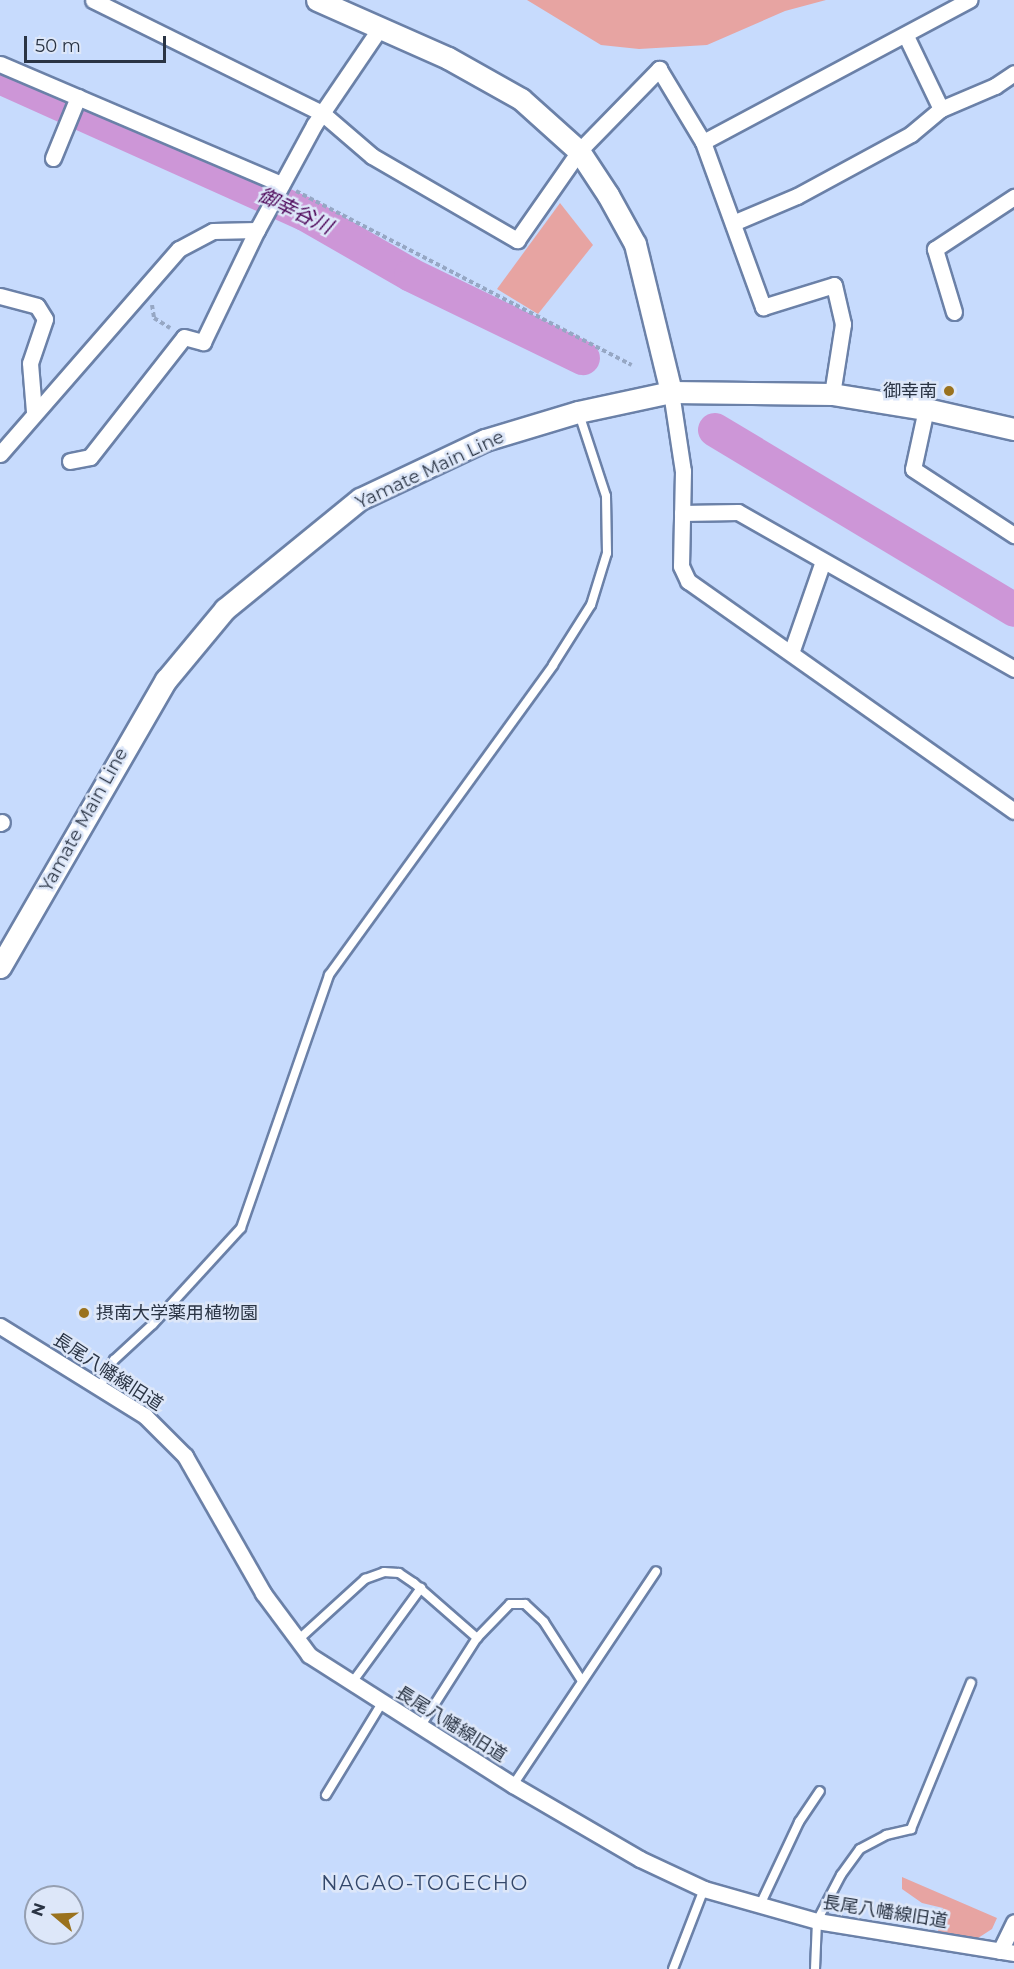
<!DOCTYPE html>
<html>
<head>
<meta charset="utf-8">
<style>
	body { margin:0 }
	#map { position:relative; width:1014px; height:1969px; overflow:hidden; background:#c7dbfd; font-family:Montserrat,"Noto Sans JP",sans-serif }
	div>[style] { position:absolute }
	.green>* { inset:0; background:#e7a4a2 }
	.river>* { height:34px; margin:-17px; padding:0 17px; transform-origin:17px; border-radius:17px; background:#cd96d7 }
	.path>* { height:4px; margin-top:-2px; transform-origin:0; background:repeating-linear-gradient(90deg,#96a7c4 0 4.5px,transparent 0 7.5px) }
	.roads { filter:drop-shadow(2px 0 #6b81a8) drop-shadow(-2px 0 #6b81a8) drop-shadow(0 2px #6b81a8) drop-shadow(0 -2px #6b81a8) }
	.lane>* { height:8px; margin:-4px; padding:0 4px; transform-origin:4px; border-radius:4px; background:#fff }
	.street>* { height:15px; margin:-7.5px; padding:0 7.5px; transform-origin:7.5px; border-radius:7.5px; background:#fff }
	.secondary>* { height:21px; margin:-10.5px; padding:0 10.5px; transform-origin:10.5px; border-radius:10.5px; background:#fff }
	.dots>* { width:16px; height:16px; translate:-50% -50%; box-sizing:border-box; border:3px solid #dde7f9; border-radius:50% }
	span { translate:-50% -50%; white-space:nowrap; text-align:center; line-height:1.15; -webkit-text-stroke:5px #dde7f9; paint-order:stroke }
	.poi-label { font-size:18px; color:#2a3444 }
	.right { translate:-100% -50%; text-align:right }
	.left { translate:0 -50%; text-align:left }
	.street-label { font-size:18px; color:#2a3444 }
	.water-label { font-size:20px; color:#4c0558; font-style:italic }
	.neighbourhood-label { font-size:20px; color:#33476a; letter-spacing:1.5px }
	.north { position:absolute; left:24px; top:1885px; width:60px; height:60px; box-sizing:border-box; background:#dde7f9; border:2px solid #959fb1; border-radius:50%; rotate:289deg; font-size:16px; font-weight:700; line-height:24px; text-align:center; color:#2a3444 }
	.north::after { content:''; display:block; margin:auto; width:21px; height:27px; background:#9a721e; clip-path:polygon(50% 0,100% 100%,50% 72%,0 100%) }
	.scale { position:absolute; left:24px; top:36px; width:142px; height:27px; box-sizing:border-box; border:3px solid #2a3444; border-top:0; padding-left:8px; font-size:18px; line-height:21px; white-space:nowrap; color:#2a3444; -webkit-text-stroke:4px #dde7f9; paint-order:stroke }
</style>
</head>
<body>
<div id="map">
	<div class="green">
		<i style="clip-path:polygon(527px 0,826px 0,785px 11px,707px 45px,639px 49px,601px 45px)"></i>
		<i style="clip-path:polygon(560px 203px,593px 245px,538px 314px,497px 289px)"></i>
		<i style="clip-path:polygon(902px 1877px,997px 1918px,992px 1929px,975px 1940px,938px 1931px,943px 1908px,922px 1903px,902px 1889px)"></i>
	</div>
	<div class="river">
		<i style="left:0;top:77px;width:334px;rotate:24.2deg"></i>
		<i style="left:305px;top:214px;width:122px;rotate:29.9deg"></i>
		<i style="left:411px;top:275px;width:191px;rotate:25.8deg"></i>
		<i style="left:715px;top:430px;width:349px;rotate:31deg"></i>
	</div>
	<div class="path">
		<i style="left:296px;top:191px;width:378px;rotate:27.4deg"></i>
		<i style="left:152px;top:305px;width:13px;rotate:81deg"></i>
		<i style="left:154px;top:318px;width:19px;rotate:32deg"></i>
	</div>
	<div class="roads">
		<div class="lane">
			<i style="left:99px;top:1389px;width:33px;rotate:-63deg"></i>
			<i style="left:114px;top:1360px;width:53px;rotate:-42.7deg"></i>
			<i style="left:153px;top:1324px;width:130px;rotate:-47.5deg"></i>
			<i style="left:241px;top:1228px;width:268px;rotate:-70.8deg"></i>
			<i style="left:329px;top:975px;width:382px;rotate:-54.1deg"></i>
			<i style="left:553px;top:665px;width:71px;rotate:-57.7deg"></i>
			<i style="left:591px;top:605px;width:54px;rotate:-72.9deg"></i>
			<i style="left:607px;top:553px;width:57px;rotate:-91deg"></i>
			<i style="left:606px;top:496px;width:86px;rotate:-108.2deg"></i>
			<i style="left:298px;top:1640px;width:91px;rotate:-42.3deg"></i>
			<i style="left:365px;top:1579px;width:20px;rotate:-20deg"></i>
			<i style="left:384px;top:1572px;width:15px;rotate:4deg"></i>
			<i style="left:399px;top:1573px;width:18px;rotate:34deg"></i>
			<i style="left:414px;top:1583px;width:84px;rotate:41.1deg"></i>
			<i style="left:351px;top:1684px;width:119px;rotate:-53.9deg"></i>
			<i style="left:420px;top:1727px;width:106px;rotate:-57.4deg"></i>
			<i style="left:477px;top:1638px;width:47px;rotate:-45.9deg"></i>
			<i style="left:510px;top:1604px;width:15px"></i>
			<i style="left:525px;top:1604px;width:26px;rotate:43deg"></i>
			<i style="left:544px;top:1622px;width:70px;rotate:57.2deg"></i>
			<i style="left:513px;top:1785px;width:257px;rotate:-56.2deg"></i>
			<i style="left:326px;top:1795px;width:108px;rotate:-58.7deg"></i>
			<i style="left:760px;top:1905px;width:92px;rotate:-64.8deg"></i>
			<i style="left:799px;top:1822px;width:37px;rotate:-56deg"></i>
			<i style="left:673px;top:1969px;width:86px;rotate:-68.8deg"></i>
			<i style="left:815px;top:1969px;width:48px;rotate:-87.6deg"></i>
			<i style="left:817px;top:1921px;width:52px;rotate:-62.4deg"></i>
			<i style="left:841px;top:1875px;width:32px;rotate:-54deg"></i>
			<i style="left:860px;top:1849px;width:30px;rotate:-28deg"></i>
			<i style="left:886px;top:1835px;width:26px;rotate:-13deg"></i>
			<i style="left:911px;top:1829px;width:158px;rotate:-67.7deg"></i>
		</div>
		<div class="street">
			<i style="left:93px;top:0;width:255px;rotate:26.3deg"></i>
			<i style="left:322px;top:113px;width:66px;rotate:40.7deg"></i>
			<i style="left:372px;top:156px;width:168px;rotate:30.1deg"></i>
			<i style="left:517px;top:240px;width:108px;rotate:-55.1deg"></i>
			<i style="left:579px;top:151px;width:115px;rotate:-45.7deg"></i>
			<i style="left:659px;top:69px;width:85px;rotate:58.9deg"></i>
			<i style="left:703px;top:142px;width:176px;rotate:70deg"></i>
			<i style="left:763px;top:307px;width:74px;rotate:-17.2deg"></i>
			<i style="left:834px;top:285px;width:40px;rotate:77deg"></i>
			<i style="left:843px;top:324px;width:71px;rotate:98.9deg"></i>
			<i style="left:906px;top:36px;width:81px;rotate:64.4deg"></i>
			<i style="left:0;top:64px;width:306px;rotate:23.1deg"></i>
			<i style="left:703px;top:142px;width:302px;rotate:-28.1deg"></i>
			<i style="left:53px;top:158px;width:66px;rotate:-67.7deg"></i>
			<i style="left:733px;top:223px;width:69px;rotate:-22.9deg"></i>
			<i style="left:797px;top:196px;width:130px;rotate:-28.5deg"></i>
			<i style="left:911px;top:134px;width:39px;rotate:-40deg"></i>
			<i style="left:941px;top:109px;width:59px;rotate:-23.1deg"></i>
			<i style="left:995px;top:86px;width:23px;rotate:-34deg"></i>
			<i style="left:0;top:296px;width:38px;rotate:15deg"></i>
			<i style="left:37px;top:306px;width:15px;rotate:58deg"></i>
			<i style="left:45px;top:319px;width:46px;rotate:108.8deg"></i>
			<i style="left:30px;top:363px;width:49px;rotate:85.3deg"></i>
			<i style="left:954px;top:312px;width:66px;rotate:-106.8deg"></i>
			<i style="left:935px;top:249px;width:95px;rotate:-33.4deg"></i>
			<i style="left:671px;top:392px;width:80px;rotate:81.4deg"></i>
			<i style="left:683px;top:471px;width:95px;rotate:91.2deg"></i>
			<i style="left:681px;top:566px;width:17px;rotate:65deg"></i>
			<i style="left:688px;top:581px;width:399px;rotate:35.2deg"></i>
			<i style="left:926px;top:409px;width:61px;rotate:102.2deg"></i>
			<i style="left:913px;top:469px;width:121px;rotate:33.2deg"></i>
			<i style="left:0;top:454px;width:272px;rotate:-48.9deg"></i>
			<i style="left:179px;top:249px;width:38px;rotate:-28deg"></i>
			<i style="left:213px;top:231px;width:44px;rotate:-1.3deg"></i>
			<i style="left:257px;top:230px;width:119px;rotate:-61.5deg"></i>
			<i style="left:314px;top:125px;width:117px;rotate:-55.8deg"></i>
			<i style="left:70px;top:461px;width:20px;rotate:-11deg"></i>
			<i style="left:90px;top:457px;width:152px;rotate:-51.9deg"></i>
			<i style="left:184px;top:337px;width:20px;rotate:15deg"></i>
			<i style="left:203px;top:342px;width:124px;rotate:-64.3deg"></i>
			<i style="left:682px;top:513px;width:56px;rotate:-1deg"></i>
			<i style="left:738px;top:512px;width:318px;rotate:29.6deg"></i>
			<i style="left:791px;top:653px;width:97px;rotate:-70.8deg"></i>
			<i style="left:0;top:823px;width:2px;rotate:-27deg"></i>
			<i style="left:0;top:1326px;width:171px;rotate:31.8deg"></i>
			<i style="left:145px;top:1416px;width:57px;rotate:45deg"></i>
			<i style="left:185px;top:1456px;width:158px;rotate:60.3deg"></i>
			<i style="left:263px;top:1593px;width:77px;rotate:53.4deg"></i>
			<i style="left:309px;top:1655px;width:242px;rotate:32.5deg"></i>
			<i style="left:513px;top:1785px;width:147px;rotate:30.2deg"></i>
			<i style="left:640px;top:1859px;width:71px;rotate:25.1deg"></i>
			<i style="left:704px;top:1889px;width:117px;rotate:15.8deg"></i>
			<i style="left:817px;top:1921px;width:200px;rotate:9.2deg"></i>
			<i style="left:1000px;top:1951px;width:32px;rotate:-64deg"></i>
		</div>
		<div class="secondary">
			<i style="left:317px;top:0;width:143px;rotate:23.9deg"></i>
			<i style="left:448px;top:58px;width:84px;rotate:29.3deg"></i>
			<i style="left:521px;top:99px;width:78px;rotate:41.9deg"></i>
			<i style="left:579px;top:151px;width:53px;rotate:56.6deg"></i>
			<i style="left:608px;top:195px;width:56px;rotate:61.1deg"></i>
			<i style="left:635px;top:244px;width:152px;rotate:76.3deg"></i>
			<i style="left:0;top:967px;width:332px;rotate:-60deg"></i>
			<i style="left:166px;top:680px;width:92px;rotate:-50.3deg"></i>
			<i style="left:225px;top:609px;width:174px;rotate:-39.2deg"></i>
			<i style="left:360px;top:499px;width:138px;rotate:-25.3deg"></i>
			<i style="left:485px;top:440px;width:97px;rotate:-16.8deg"></i>
			<i style="left:578px;top:412px;width:95px;rotate:-12.1deg"></i>
			<i style="left:671px;top:392px;width:161px;rotate:0.7deg"></i>
			<i style="left:832px;top:394px;width:95px;rotate:9.1deg"></i>
			<i style="left:926px;top:409px;width:90px;rotate:12.8deg"></i>
		</div>
	</div>
	<div class="dots">
		<i style="left:949px;top:391px;background:#9a721e"></i>
		<i style="left:84px;top:1313px;background:#9a721e"></i>
	</div>
	<div class="poi-label">
		<span class="right" style="left:937px;top:391px">御幸南</span>
		<span class="left" style="left:96px;top:1313px">摂南大学薬用植物園</span>
	</div>
	<div class="street-label">
		<span style="left:430px;top:470px;rotate:-25deg">Yamate Main Line</span>
		<span style="left:84px;top:820px;rotate:-61deg">Yamate Main Line</span>
		<span style="left:108px;top:1372px;rotate:33deg">長尾八幡線旧道</span>
		<span style="left:451px;top:1724px;rotate:32deg">長尾八幡線旧道</span>
		<span style="left:885px;top:1912px;rotate:9deg">長尾八幡線旧道</span>
	</div>
	<div class="water-label">
		<span style="left:295px;top:211px;rotate:26deg">御幸谷川</span>
	</div>
	<div class="neighbourhood-label">
		<span style="left:425px;top:1883px">NAGAO-TOGECHO</span>
	</div>
	<div class="north">N</div>
	<div class="scale">50 m</div>
</div>
</body>
</html>
